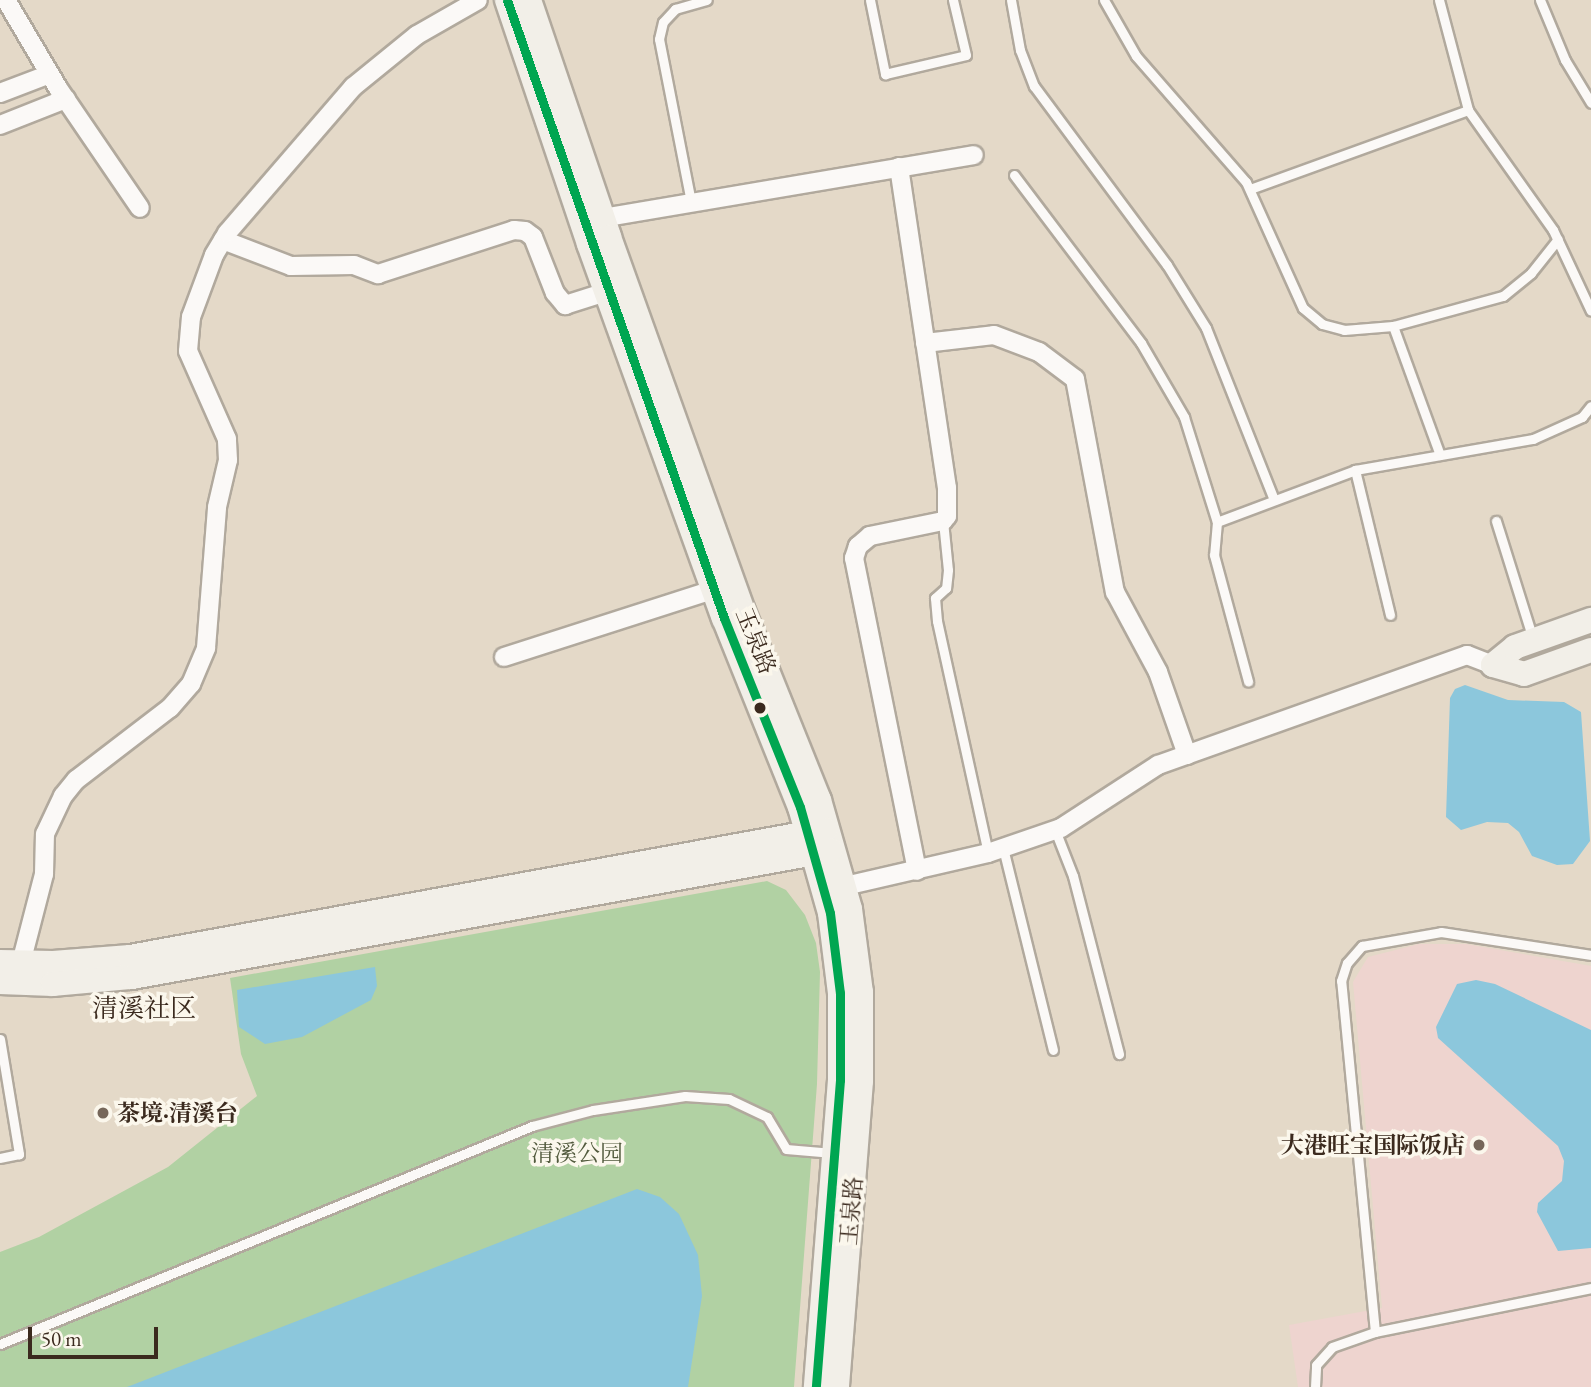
<!DOCTYPE html>
<html>
<head>
<meta charset="utf-8">
<style>
	body { margin:0 }
	#map { position:relative; width:1591px; height:1387px; overflow:hidden; background:#e4d9c8; font-family:"EB Garamond","Noto Serif SC",serif }
	div>[style] { position:absolute }
	.built>* { inset:0; background:#eed4cf }
	.green>* { inset:0; background:#b1d1a3 }
	.water>* { inset:0; background:#8cc7dc }
	.roads { filter:drop-shadow(2px 0 #b1a99d) drop-shadow(-2px 0 #b1a99d) drop-shadow(0 2px #b1a99d) drop-shadow(0 -2px #b1a99d) }
	.lane>* { height:9px; margin:-4.5px; padding:0 4.5px; transform-origin:4.5px; border-radius:4.5px; background:#fbf9f7 }
	.street>* { height:18px; margin:-9px; padding:0 9px; transform-origin:9px; border-radius:9px; background:#fbf9f7 }
	.secondary>* { height:24px; margin:-12px; padding:0 12px; transform-origin:12px; border-radius:12px; background:#f2efe8 }
	.bus-1>* { height:9px; margin:-4.5px; padding:0 4.5px; transform-origin:4.5px; border-radius:4.5px; background:#00a651 }
	.dots>* { width:19px; height:19px; translate:-50% -50%; box-sizing:border-box; border:4px solid #fbf7ec; border-radius:50% }
	span { translate:-50% -50%; white-space:nowrap; text-align:center; line-height:1.15; -webkit-text-stroke:7px #fbf7ec; paint-order:stroke }
	.street-label { font-size:23px; color:#3b2a1e }
	.poi-label { font-size:23px; color:#3b2a1e; font-weight:700 }
	.left { translate:0 -50%; text-align:left }
	.right { translate:-100% -50%; text-align:right }
	.park-label { font-size:23px; color:#525a3d }
	.quarter-label { font-size:26px; color:#3b2a1e }
	.scale { position:absolute; left:28px; top:1327px; width:130px; height:32px; box-sizing:border-box; border:4px solid #3b2a1e; border-top:0; padding-left:9px; font-size:21px; line-height:24px; white-space:nowrap; color:#3b2a1e; -webkit-text-stroke:5px #fbf7ec; paint-order:stroke }
</style>
</head>
<body>
<div id="map">
	<div class="built">
		<i style="clip-path:polygon(1419px 944px,1466px 944px,1591px 966px,1591px 1387px,1298px 1387px,1289px 1325px,1382px 1308px,1353px 982px,1368px 957px)"></i>
	</div>
	<div class="green">
		<i style="clip-path:polygon(767px 881px,786px 890px,805px 915px,816px 943px,820px 972px,817px 1084px,794px 1387px,0 1387px,0 1252px,39px 1237px,168px 1167px,257px 1096px,241px 1054px,230px 978px)"></i>
	</div>
	<div class="water">
		<i style="clip-path:polygon(1465px 685px,1508px 700px,1564px 702px,1581px 712px,1590px 841px,1573px 864px,1557px 865px,1532px 856px,1519px 832px,1508px 823px,1487px 822px,1461px 830px,1446px 817px,1450px 698px,1455px 689px)"></i>
		<i style="clip-path:polygon(375px 967px,377px 986px,371px 1000px,302px 1037px,265px 1044px,239px 1027px,237px 990px)"></i>
		<i style="clip-path:polygon(1476px 980px,1495px 984px,1591px 1030px,1591px 1248px,1558px 1251px,1537px 1212px,1538px 1203px,1562px 1181px,1564px 1161px,1558px 1146px,1438px 1038px,1436px 1027px,1457px 984px)"></i>
		<i style="clip-path:polygon(637px 1189px,660px 1197px,679px 1214px,698px 1255px,702px 1296px,688px 1387px,127px 1387px)"></i>
	</div>
	<div class="roads">
		<div class="lane">
			<i style="left:870px;top:0;width:76px;rotate:78.5deg"></i>
			<i style="left:885px;top:74px;width:83px;rotate:-13.2deg"></i>
			<i style="left:966px;top:55px;width:57px;rotate:-103.3deg"></i>
			<i style="left:1011px;top:0;width:51px;rotate:79.8deg"></i>
			<i style="left:1020px;top:50px;width:39px;rotate:69deg"></i>
			<i style="left:1034px;top:86px;width:223px;rotate:53.4deg"></i>
			<i style="left:1167px;top:265px;width:74px;rotate:58.2deg"></i>
			<i style="left:1206px;top:328px;width:185px;rotate:68.4deg"></i>
			<i style="left:1104px;top:0;width:64px;rotate:60.3deg"></i>
			<i style="left:1136px;top:56px;width:167px;rotate:48.9deg"></i>
			<i style="left:1246px;top:182px;width:138px;rotate:65.7deg"></i>
			<i style="left:1303px;top:308px;width:25px;rotate:40deg"></i>
			<i style="left:1322px;top:324px;width:23px;rotate:15deg"></i>
			<i style="left:1344px;top:330px;width:49px;rotate:-4.7deg"></i>
			<i style="left:1393px;top:326px;width:114px;rotate:-15.3deg"></i>
			<i style="left:1503px;top:296px;width:36px;rotate:-39deg"></i>
			<i style="left:1531px;top:273px;width:43px;rotate:-51.5deg"></i>
			<i style="left:1439px;top:0;width:114px;rotate:75.2deg"></i>
			<i style="left:1468px;top:110px;width:147px;rotate:54.7deg"></i>
			<i style="left:1553px;top:230px;width:89px;rotate:64.9deg"></i>
			<i style="left:1540px;top:0;width:65px;rotate:67.4deg"></i>
			<i style="left:1565px;top:60px;width:50px;rotate:58.8deg"></i>
			<i style="left:1014px;top:175px;width:211px;rotate:52.9deg"></i>
			<i style="left:1141px;top:343px;width:86px;rotate:59.8deg"></i>
			<i style="left:1184px;top:417px;width:110px;rotate:72.6deg"></i>
			<i style="left:1217px;top:522px;width:33px;rotate:95deg"></i>
			<i style="left:1214px;top:555px;width:131px;rotate:74.9deg"></i>
			<i style="left:1250px;top:189px;width:232px;rotate:-19.9deg"></i>
			<i style="left:691px;top:202px;width:166px;rotate:-101.1deg"></i>
			<i style="left:659px;top:39px;width:17px;rotate:-77deg"></i>
			<i style="left:663px;top:22px;width:18px;rotate:-47deg"></i>
			<i style="left:675px;top:9px;width:33px;rotate:-16deg"></i>
			<i style="left:1393px;top:326px;width:137px;rotate:70deg"></i>
			<i style="left:1355px;top:470px;width:149px;rotate:76.4deg"></i>
			<i style="left:943px;top:521px;width:49px;rotate:84.2deg"></i>
			<i style="left:948px;top:570px;width:18px;rotate:96deg"></i>
			<i style="left:946px;top:588px;width:15px;rotate:138deg"></i>
			<i style="left:935px;top:598px;width:23px;rotate:85deg"></i>
			<i style="left:937px;top:621px;width:238px;rotate:77.6deg"></i>
			<i style="left:1496px;top:521px;width:124px;rotate:72.6deg"></i>
			<i style="left:1217px;top:522px;width:147px;rotate:-20.6deg"></i>
			<i style="left:1355px;top:470px;width:181px;rotate:-9.9deg"></i>
			<i style="left:1533px;top:439px;width:54px;rotate:-24.2deg"></i>
			<i style="left:1582px;top:417px;width:14px;rotate:-51deg"></i>
			<i style="left:1055px;top:830px;width:49px;rotate:68.6deg"></i>
			<i style="left:1073px;top:876px;width:184px;rotate:75.5deg"></i>
			<i style="left:1003px;top:848px;width:208px;rotate:76.1deg"></i>
			<i style="left:0;top:1039px;width:117px;rotate:80.6deg"></i>
			<i style="left:19px;top:1154px;width:19px;rotate:168deg"></i>
			<i style="left:1375px;top:1332px;width:353px;rotate:-95.5deg"></i>
			<i style="left:1341px;top:981px;width:19px;rotate:-72deg"></i>
			<i style="left:1347px;top:963px;width:23px;rotate:-49deg"></i>
			<i style="left:1362px;top:946px;width:80px;rotate:-10deg"></i>
			<i style="left:1441px;top:932px;width:152px;rotate:8.7deg"></i>
			<i style="left:0;top:1344px;width:575px;rotate:-22.28deg"></i>
			<i style="left:532px;top:1126px;width:63px;rotate:-14.7deg"></i>
			<i style="left:593px;top:1110px;width:93px;rotate:-8.7deg"></i>
			<i style="left:685px;top:1096px;width:44px;rotate:3.9deg"></i>
			<i style="left:729px;top:1099px;width:42px;rotate:25.3deg"></i>
			<i style="left:767px;top:1117px;width:37px;rotate:59deg"></i>
			<i style="left:786px;top:1149px;width:47px;rotate:4.9deg"></i>
			<i style="left:1315px;top:1387px;width:22px;rotate:-87deg"></i>
			<i style="left:1316px;top:1365px;width:24px;rotate:-48deg"></i>
			<i style="left:1332px;top:1347px;width:46px;rotate:-19.2deg"></i>
			<i style="left:1375px;top:1332px;width:220px;rotate:-11.5deg"></i>
		</div>
		<div class="street">
			<i style="left:6px;top:0;width:102px;rotate:59.4deg"></i>
			<i style="left:58px;top:88px;width:145px;rotate:55.7deg"></i>
			<i style="left:0;top:93px;width:53px;rotate:-20.8deg"></i>
			<i style="left:0;top:125px;width:71px;rotate:-21.5deg"></i>
			<i style="left:899px;top:167px;width:325px;rotate:81.5deg"></i>
			<i style="left:947px;top:488px;width:28px;rotate:90deg"></i>
			<i style="left:947px;top:516px;width:6px;rotate:129deg"></i>
			<i style="left:943px;top:521px;width:75px;rotate:168.4deg"></i>
			<i style="left:870px;top:536px;width:16px;rotate:140deg"></i>
			<i style="left:858px;top:546px;width:13px;rotate:108deg"></i>
			<i style="left:854px;top:558px;width:319px;rotate:78.6deg"></i>
			<i style="left:602px;top:218px;width:377px;rotate:-9.6deg"></i>
			<i style="left:223px;top:240px;width:73px;rotate:20.9deg"></i>
			<i style="left:291px;top:266px;width:63px;rotate:-0.9deg"></i>
			<i style="left:354px;top:265px;width:26px;rotate:21deg"></i>
			<i style="left:378px;top:274px;width:143px;rotate:-17.9deg"></i>
			<i style="left:514px;top:230px;width:11px;rotate:5deg"></i>
			<i style="left:525px;top:231px;width:10px;rotate:37deg"></i>
			<i style="left:533px;top:237px;width:60px;rotate:68.6deg"></i>
			<i style="left:555px;top:293px;width:16px;rotate:50deg"></i>
			<i style="left:565px;top:305px;width:43px;rotate:-17.6deg"></i>
			<i style="left:925px;top:343px;width:69px;rotate:-6.6deg"></i>
			<i style="left:994px;top:335px;width:48px;rotate:20.7deg"></i>
			<i style="left:1039px;top:352px;width:45px;rotate:36.9deg"></i>
			<i style="left:1075px;top:379px;width:217px;rotate:79.4deg"></i>
			<i style="left:1115px;top:592px;width:91px;rotate:61.7deg"></i>
			<i style="left:1158px;top:672px;width:88px;rotate:70.7deg"></i>
			<i style="left:504px;top:657px;width:219px;rotate:-17.8deg"></i>
			<i style="left:845px;top:886px;width:147px;rotate:-13deg"></i>
			<i style="left:988px;top:853px;width:77px;rotate:-18.9deg"></i>
			<i style="left:1061px;top:828px;width:116px;rotate:-33deg"></i>
			<i style="left:1158px;top:765px;width:328px;rotate:-19.6deg"></i>
			<i style="left:1467px;top:655px;width:28px;rotate:21deg"></i>
			<i style="left:21px;top:963px;width:92px;rotate:-75.5deg"></i>
			<i style="left:44px;top:874px;width:40px;rotate:-88.6deg"></i>
			<i style="left:45px;top:834px;width:42px;rotate:-64.7deg"></i>
			<i style="left:63px;top:796px;width:21px;rotate:-51deg"></i>
			<i style="left:76px;top:780px;width:118px;rotate:-37.5deg"></i>
			<i style="left:170px;top:708px;width:32px;rotate:-49deg"></i>
			<i style="left:191px;top:684px;width:39px;rotate:-67deg"></i>
			<i style="left:206px;top:648px;width:141px;rotate:-85.5deg"></i>
			<i style="left:217px;top:507px;width:48px;rotate:-76.8deg"></i>
			<i style="left:228px;top:460px;width:21px;rotate:-93deg"></i>
			<i style="left:227px;top:439px;width:96px;rotate:-113.9deg"></i>
			<i style="left:188px;top:351px;width:34px;rotate:-85deg"></i>
			<i style="left:191px;top:317px;width:66px;rotate:-69.6deg"></i>
			<i style="left:214px;top:255px;width:26px;rotate:-59deg"></i>
			<i style="left:227px;top:233px;width:193px;rotate:-49.2deg"></i>
			<i style="left:353px;top:87px;width:82px;rotate:-39.1deg"></i>
			<i style="left:417px;top:35px;width:70px;rotate:-29.8deg"></i>
		</div>
		<div class="secondary">
			<i style="left:507px;top:0;width:257px;rotate:71.4deg"></i>
			<i style="left:589px;top:244px;width:398px;rotate:70.2deg"></i>
			<i style="left:724px;top:618px;width:204px;rotate:68.1deg"></i>
			<i style="left:800px;top:807px;width:110px;rotate:74.2deg"></i>
			<i style="left:830px;top:913px;width:81px;rotate:82.9deg"></i>
			<i style="left:840px;top:993px;width:87px;rotate:90deg"></i>
			<i style="left:840px;top:1080px;width:308px;rotate:94.5deg"></i>
			<i style="left:529px;top:0;width:250px;rotate:71.3deg"></i>
			<i style="left:609px;top:237px;width:397px;rotate:70.3deg"></i>
			<i style="left:743px;top:611px;width:204px;rotate:68.1deg"></i>
			<i style="left:819px;top:800px;width:113px;rotate:74.1deg"></i>
			<i style="left:850px;top:909px;width:84px;rotate:82.5deg"></i>
			<i style="left:861px;top:992px;width:89px;rotate:90deg"></i>
			<i style="left:861px;top:1081px;width:307px;rotate:94.5deg"></i>
			<i style="left:1493px;top:665px;width:28px;rotate:-39deg"></i>
			<i style="left:1515px;top:647px;width:81px;rotate:-19.6deg"></i>
			<i style="left:1493px;top:665px;width:32px;rotate:16deg"></i>
			<i style="left:1524px;top:674px;width:71px;rotate:-19.7deg"></i>
			<i style="left:0;top:962px;width:53px;rotate:1.1deg"></i>
			<i style="left:53px;top:963px;width:77px;rotate:-4.5deg"></i>
			<i style="left:130px;top:957px;width:707px;rotate:-10.36deg"></i>
			<i style="left:0;top:982px;width:53px;rotate:2.2deg"></i>
			<i style="left:53px;top:984px;width:79px;rotate:-5.1deg"></i>
			<i style="left:132px;top:977px;width:710px;rotate:-10.3deg"></i>
		</div>
	</div>
	<div class="bus-1">
		<i style="left:507px;top:0;width:655px;rotate:70.65deg"></i>
		<i style="left:724px;top:618px;width:204px;rotate:68.1deg"></i>
		<i style="left:800px;top:807px;width:110px;rotate:74.2deg"></i>
		<i style="left:830px;top:913px;width:81px;rotate:82.9deg"></i>
		<i style="left:840px;top:993px;width:87px;rotate:90deg"></i>
		<i style="left:840px;top:1080px;width:308px;rotate:94.5deg"></i>
	</div>
	<div class="dots">
		<i style="left:760px;top:708px;background:#3b2a1e"></i>
		<i style="left:103px;top:1113px;background:#76675a"></i>
		<i style="left:1479px;top:1145px;background:#76675a"></i>
	</div>
	<div class="street-label">
		<span style="left:756px;top:641px;rotate:68deg">玉泉路</span>
		<span style="left:851px;top:1211px;rotate:-85deg">玉泉路</span>
	</div>
	<div class="poi-label">
		<span class="left" style="left:117px;top:1113px">茶境·清溪台</span>
		<span class="right" style="left:1465px;top:1145px">大港旺宝国际饭店</span>
	</div>
	<div class="park-label">
		<span style="left:577px;top:1153px">清溪公园</span>
	</div>
	<div class="quarter-label">
		<span style="left:144px;top:1009px">清溪社区</span>
	</div>
	<div class="scale">50 m</div>
</div>
</body>
</html>
